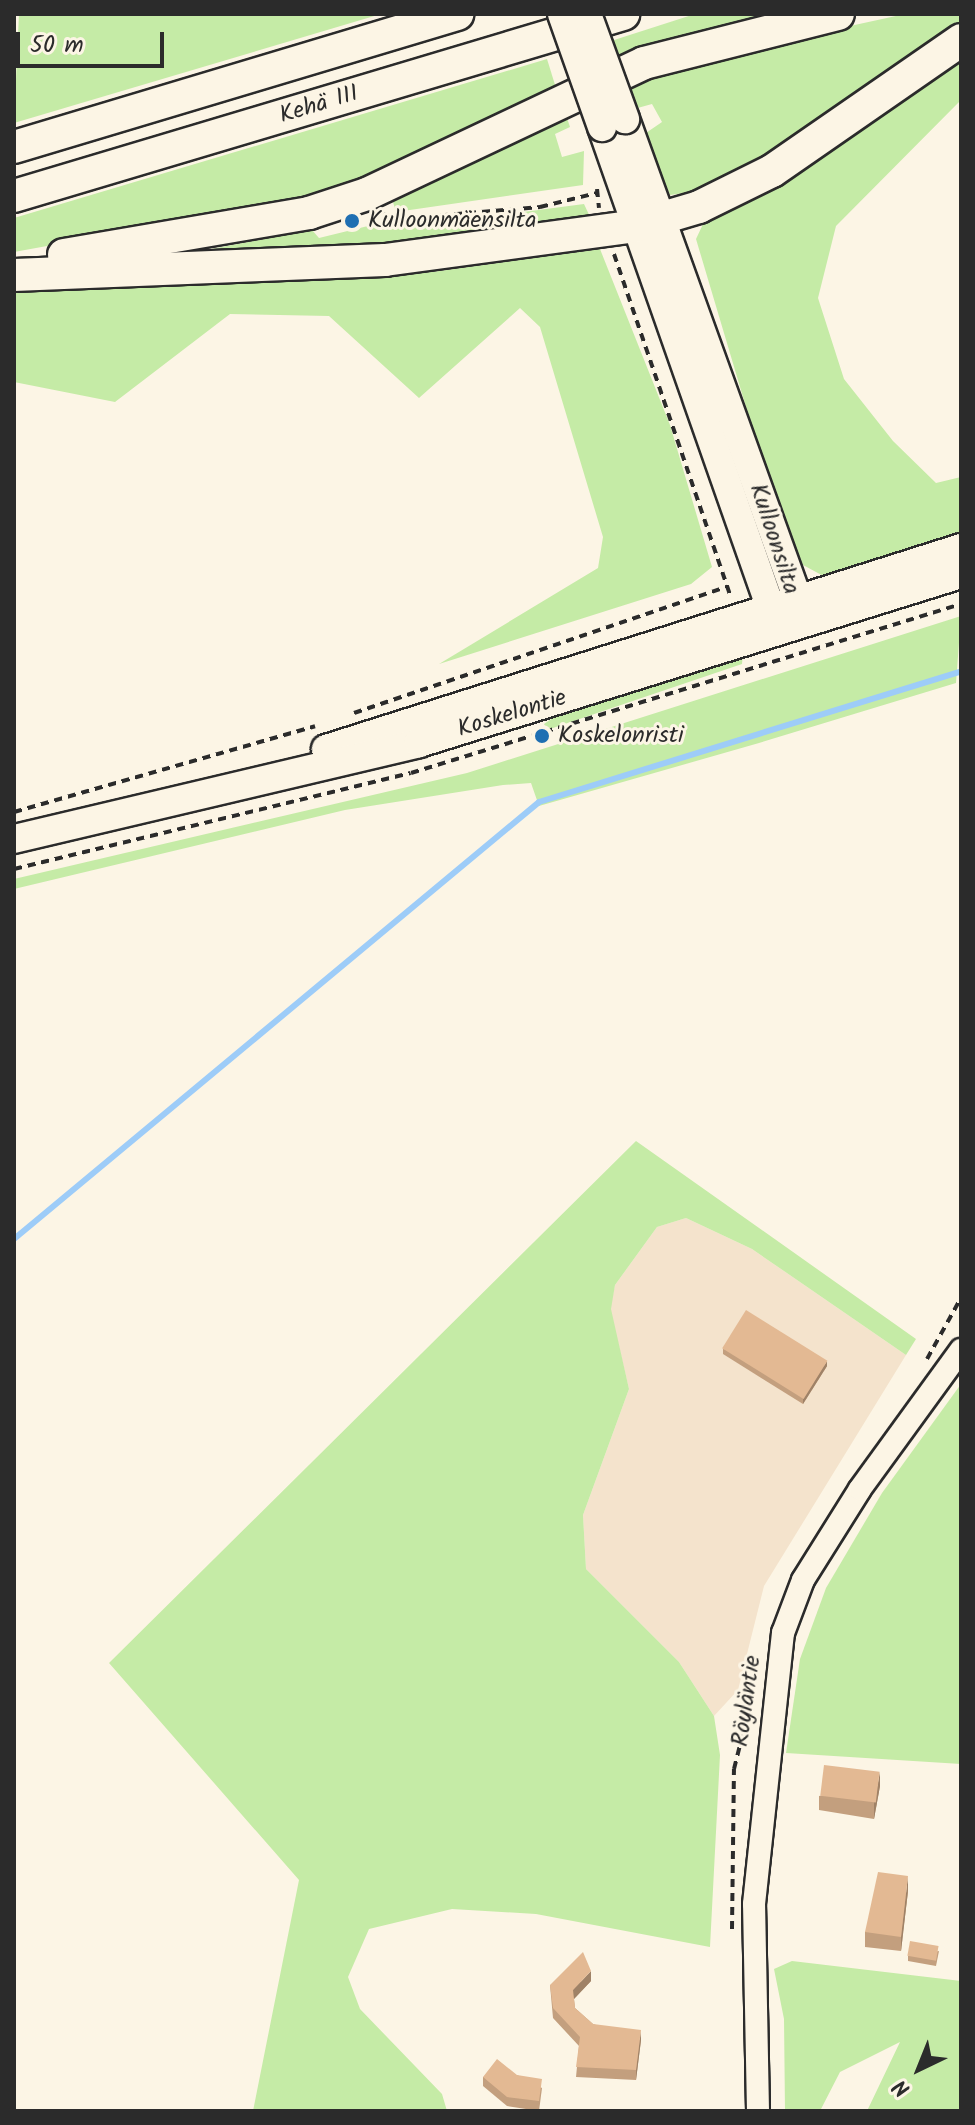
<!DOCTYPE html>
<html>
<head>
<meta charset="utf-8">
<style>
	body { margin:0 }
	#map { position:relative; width:975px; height:2125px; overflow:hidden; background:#fcf5e5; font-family:Kalam,sans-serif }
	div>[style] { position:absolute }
	.built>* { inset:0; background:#f4e3cc }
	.green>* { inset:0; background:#c5eba6 }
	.stream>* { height:6px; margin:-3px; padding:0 3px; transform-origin:3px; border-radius:3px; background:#9dccf8 }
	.path>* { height:4px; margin-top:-2px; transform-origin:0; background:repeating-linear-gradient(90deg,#2b2b2b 0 8px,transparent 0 14px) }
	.roads { filter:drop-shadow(2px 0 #2b2b2b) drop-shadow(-2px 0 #2b2b2b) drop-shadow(0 2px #2b2b2b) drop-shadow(0 -2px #2b2b2b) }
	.minor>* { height:22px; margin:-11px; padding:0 11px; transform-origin:11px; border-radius:11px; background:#fcf5e5 }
	.major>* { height:28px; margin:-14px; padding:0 14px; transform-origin:14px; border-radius:14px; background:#fcf5e5 }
	.highway>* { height:32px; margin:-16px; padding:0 16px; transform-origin:16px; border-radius:16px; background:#fcf5e5 }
	.bridges { filter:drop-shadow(2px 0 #2b2b2b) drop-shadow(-2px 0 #2b2b2b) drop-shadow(0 2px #2b2b2b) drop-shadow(0 -2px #2b2b2b) }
	.major-bridge>* { height:28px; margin:-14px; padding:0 14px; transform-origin:14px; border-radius:14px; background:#fcf5e5 }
	.wall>* { inset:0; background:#c39f7e }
	.shaded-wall>* { inset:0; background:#9f8267 }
	.building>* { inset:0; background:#e3b993; transform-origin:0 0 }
	.dots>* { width:22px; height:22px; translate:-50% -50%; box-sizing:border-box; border:4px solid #fcf5e5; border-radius:50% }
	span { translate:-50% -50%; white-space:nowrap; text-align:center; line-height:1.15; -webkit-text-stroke:6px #fcf5e5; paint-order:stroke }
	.street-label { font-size:24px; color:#2b2b2b }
	.poi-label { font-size:24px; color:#2b2b2b }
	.left { translate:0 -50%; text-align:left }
	.frame { position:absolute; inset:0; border:16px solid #2b2b2b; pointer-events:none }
	.north { position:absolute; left:879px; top:2029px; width:80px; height:80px; -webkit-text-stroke:6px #fcf5e5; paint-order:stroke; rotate:223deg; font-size:22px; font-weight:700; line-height:32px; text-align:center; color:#2b2b2b }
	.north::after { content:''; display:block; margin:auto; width:28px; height:36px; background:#2b2b2b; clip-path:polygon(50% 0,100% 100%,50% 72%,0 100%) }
	.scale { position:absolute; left:16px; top:32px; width:148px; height:36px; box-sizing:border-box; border:4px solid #2b2b2b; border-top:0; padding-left:10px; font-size:24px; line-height:28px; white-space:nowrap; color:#2b2b2b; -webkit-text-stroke:6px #fcf5e5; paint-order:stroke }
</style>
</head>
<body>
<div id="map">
	<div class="built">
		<i style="clip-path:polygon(686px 1218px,752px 1249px,906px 1355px,764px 1586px,738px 1690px,714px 1716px,679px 1662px,586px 1569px,583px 1515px,629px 1389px,610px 1309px,615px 1285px,657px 1227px)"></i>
	</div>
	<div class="green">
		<i style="clip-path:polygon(19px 14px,381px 14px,14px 123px)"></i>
		<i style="clip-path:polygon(695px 14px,788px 14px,618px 64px,611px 41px)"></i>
		<i style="clip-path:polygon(905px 14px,961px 14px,961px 26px,855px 103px,712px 189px,670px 195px,643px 135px,662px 122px,652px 104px,634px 109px,628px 85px,709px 57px)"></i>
		<i style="clip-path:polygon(961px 54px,961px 100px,836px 226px,818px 298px,844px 379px,893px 441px,936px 483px,961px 477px,961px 538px,829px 579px,803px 565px,782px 528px,696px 239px,704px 222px,816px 161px)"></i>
		<i style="clip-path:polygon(547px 59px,556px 88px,327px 195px,14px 252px,14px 218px)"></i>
		<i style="clip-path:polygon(565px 112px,570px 127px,555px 134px,562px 157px,584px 151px,583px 185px,396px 212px,393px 202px)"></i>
		<i style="clip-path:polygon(584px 204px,591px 219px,400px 244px,174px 256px,312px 230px,319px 238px,372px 225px,407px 227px)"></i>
		<i style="clip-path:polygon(600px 249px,670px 425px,712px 567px,691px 584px,439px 664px,598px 568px,603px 537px,540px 327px,520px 308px,419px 398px,329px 316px,230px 314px,115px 402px,14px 382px,14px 289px,432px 272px)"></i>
		<i style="clip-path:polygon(961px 616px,956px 683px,759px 743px,539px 806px,531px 783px,503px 785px,345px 810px,14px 889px,14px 879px,467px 773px)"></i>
		<i style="clip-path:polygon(743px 653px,742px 664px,547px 730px,544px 724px,575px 703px)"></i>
		<i style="clip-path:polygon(636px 1141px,916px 1339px,906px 1355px,752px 1249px,686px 1218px,657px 1227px,615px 1285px,611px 1309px,629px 1389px,583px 1515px,586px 1569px,679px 1662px,714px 1716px,720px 1755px,710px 1947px,536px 1914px,452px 1909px,369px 1929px,348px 1977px,360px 2009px,442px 2094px,447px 2111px,253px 2111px,299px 1880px,109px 1663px)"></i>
		<i style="clip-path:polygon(961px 1384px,961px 1764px,786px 1753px,800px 1659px,826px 1588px,882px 1493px)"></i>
		<i style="clip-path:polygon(792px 1961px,961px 1981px,961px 2111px,867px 2111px,900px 2042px,840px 2072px,820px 2111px,785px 2111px,784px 2019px,774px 1969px)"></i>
	</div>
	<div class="stream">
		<i style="left:14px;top:1239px;width:683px;rotate:-39.77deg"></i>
		<i style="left:539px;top:802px;width:442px;rotate:-17.2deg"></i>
	</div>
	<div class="path">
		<i style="left:597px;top:189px;width:19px;rotate:84deg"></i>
		<i style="left:383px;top:214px;width:16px;rotate:18deg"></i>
		<i style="left:398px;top:219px;width:143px;rotate:-4.8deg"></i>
		<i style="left:540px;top:207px;width:59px;rotate:-13.8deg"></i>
		<i style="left:614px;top:254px;width:363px;rotate:71.2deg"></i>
		<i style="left:354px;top:713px;width:394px;rotate:-18.7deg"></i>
		<i style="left:14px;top:812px;width:313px;rotate:-15.9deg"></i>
		<i style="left:14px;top:869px;width:408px;rotate:-13.6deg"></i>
		<i style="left:411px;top:773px;width:575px;rotate:-17.08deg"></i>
		<i style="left:927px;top:1359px;width:70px;rotate:-60.9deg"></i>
		<i style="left:732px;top:1929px;width:160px;rotate:-89.3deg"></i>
		<i style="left:734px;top:1769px;width:87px;rotate:-76deg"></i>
	</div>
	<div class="roads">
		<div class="minor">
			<i style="left:758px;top:2111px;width:207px;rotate:-91.1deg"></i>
			<i style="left:754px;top:1904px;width:273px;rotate:-83.9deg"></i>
			<i style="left:783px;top:1633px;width:57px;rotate:-69.3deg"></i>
			<i style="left:803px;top:1580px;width:107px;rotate:-57.9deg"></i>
			<i style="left:860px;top:1489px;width:172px;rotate:-54deg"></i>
		</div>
		<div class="major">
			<i style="left:625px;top:119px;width:508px;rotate:70.21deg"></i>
			<i style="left:797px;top:597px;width:17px;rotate:100deg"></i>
			<i style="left:602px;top:127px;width:508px;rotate:70.67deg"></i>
			<i style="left:770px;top:606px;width:16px;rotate:45deg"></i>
			<i style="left:326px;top:749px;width:666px;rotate:-17.56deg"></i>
			<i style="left:14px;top:839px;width:416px;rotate:-13.3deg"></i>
			<i style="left:419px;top:743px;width:568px;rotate:-17.32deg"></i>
		</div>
		<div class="highway">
			<i style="left:14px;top:147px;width:463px;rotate:-16.7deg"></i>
			<i style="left:14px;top:196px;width:636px;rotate:-16.64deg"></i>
			<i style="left:64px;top:255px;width:249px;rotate:-9.7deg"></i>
			<i style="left:309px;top:213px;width:61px;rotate:-18.1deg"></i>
			<i style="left:367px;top:194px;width:306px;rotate:-25.3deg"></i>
			<i style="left:644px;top:63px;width:200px;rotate:-14.2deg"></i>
			<i style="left:14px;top:275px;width:371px;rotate:-2.3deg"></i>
			<i style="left:385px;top:260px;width:252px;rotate:-7.7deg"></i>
			<i style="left:635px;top:226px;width:67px;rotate:-16.5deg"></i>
			<i style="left:699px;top:207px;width:81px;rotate:-26.3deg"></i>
			<i style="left:772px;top:171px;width:230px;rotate:-34.7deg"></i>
		</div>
	</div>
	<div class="bridges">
		<div class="major-bridge">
			<i style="left:562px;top:14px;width:120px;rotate:70.5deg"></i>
			<i style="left:587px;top:14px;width:112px;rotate:70.1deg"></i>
		</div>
	</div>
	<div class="wall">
		<i style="clip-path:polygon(723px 1349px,827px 1366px,803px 1404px,723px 1354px)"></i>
		<i style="clip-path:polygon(880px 1786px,874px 1819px,819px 1810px,819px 1796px)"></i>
		<i style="clip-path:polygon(908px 1891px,901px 1951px,865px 1947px,865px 1932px)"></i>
		<i style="clip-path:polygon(939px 1951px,936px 1966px,908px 1961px,908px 1956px)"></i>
		<i style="clip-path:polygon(591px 1981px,574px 1999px,575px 2008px,593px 2024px,641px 2040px,636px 2080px,576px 2077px,579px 2046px,553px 2018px,550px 1985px)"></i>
		<i style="clip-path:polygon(517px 2075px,542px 2088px,539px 2111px,507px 2106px,483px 2086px,483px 2077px)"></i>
	</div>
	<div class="shaded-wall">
		<i style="clip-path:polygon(827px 1361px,827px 1366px,803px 1404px,803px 1399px)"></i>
		<i style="clip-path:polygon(880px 1772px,880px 1786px,874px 1819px,874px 1804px)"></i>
		<i style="clip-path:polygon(908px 1876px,908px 1891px,901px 1951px,901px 1937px)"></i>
		<i style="clip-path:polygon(591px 1971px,591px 1981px,573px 2000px,573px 1990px)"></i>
		<i style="clip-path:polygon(641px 2030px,641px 2040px,636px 2080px,636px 2070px)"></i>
	</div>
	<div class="building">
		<i style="left:746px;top:1310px;width:96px;height:45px;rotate:32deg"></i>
		<i style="left:824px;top:1765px;width:56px;height:31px;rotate:7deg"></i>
		<i style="clip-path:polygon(878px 1872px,908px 1876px,901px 1937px,865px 1932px)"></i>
		<i style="left:910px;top:1941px;width:29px;height:15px;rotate:10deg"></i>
		<i style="clip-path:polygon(583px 1952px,591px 1971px,573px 1990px,575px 2008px,593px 2024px,641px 2030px,636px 2070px,576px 2067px,580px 2037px,553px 2008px,550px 1985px)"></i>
		<i style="clip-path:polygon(497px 2059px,517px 2075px,542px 2079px,539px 2101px,507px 2097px,483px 2077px)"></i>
	</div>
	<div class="dots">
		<i style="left:352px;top:221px;background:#1f6fb2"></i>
		<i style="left:542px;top:736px;background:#1f6fb2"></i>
	</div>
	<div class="street-label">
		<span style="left:319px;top:105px;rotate:-17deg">Kehä III</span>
		<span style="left:774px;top:539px;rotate:72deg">Kulloonsilta</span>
		<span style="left:512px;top:714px;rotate:-17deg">Koskelontie</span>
		<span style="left:747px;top:1701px;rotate:-82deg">Röyläntie</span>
	</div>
	<div class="poi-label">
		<span class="left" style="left:368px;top:221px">Kulloonmäensilta</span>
		<span class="left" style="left:558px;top:736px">Koskelonristi</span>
	</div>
	<div class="frame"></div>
	<div class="north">N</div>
	<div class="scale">50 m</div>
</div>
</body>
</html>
